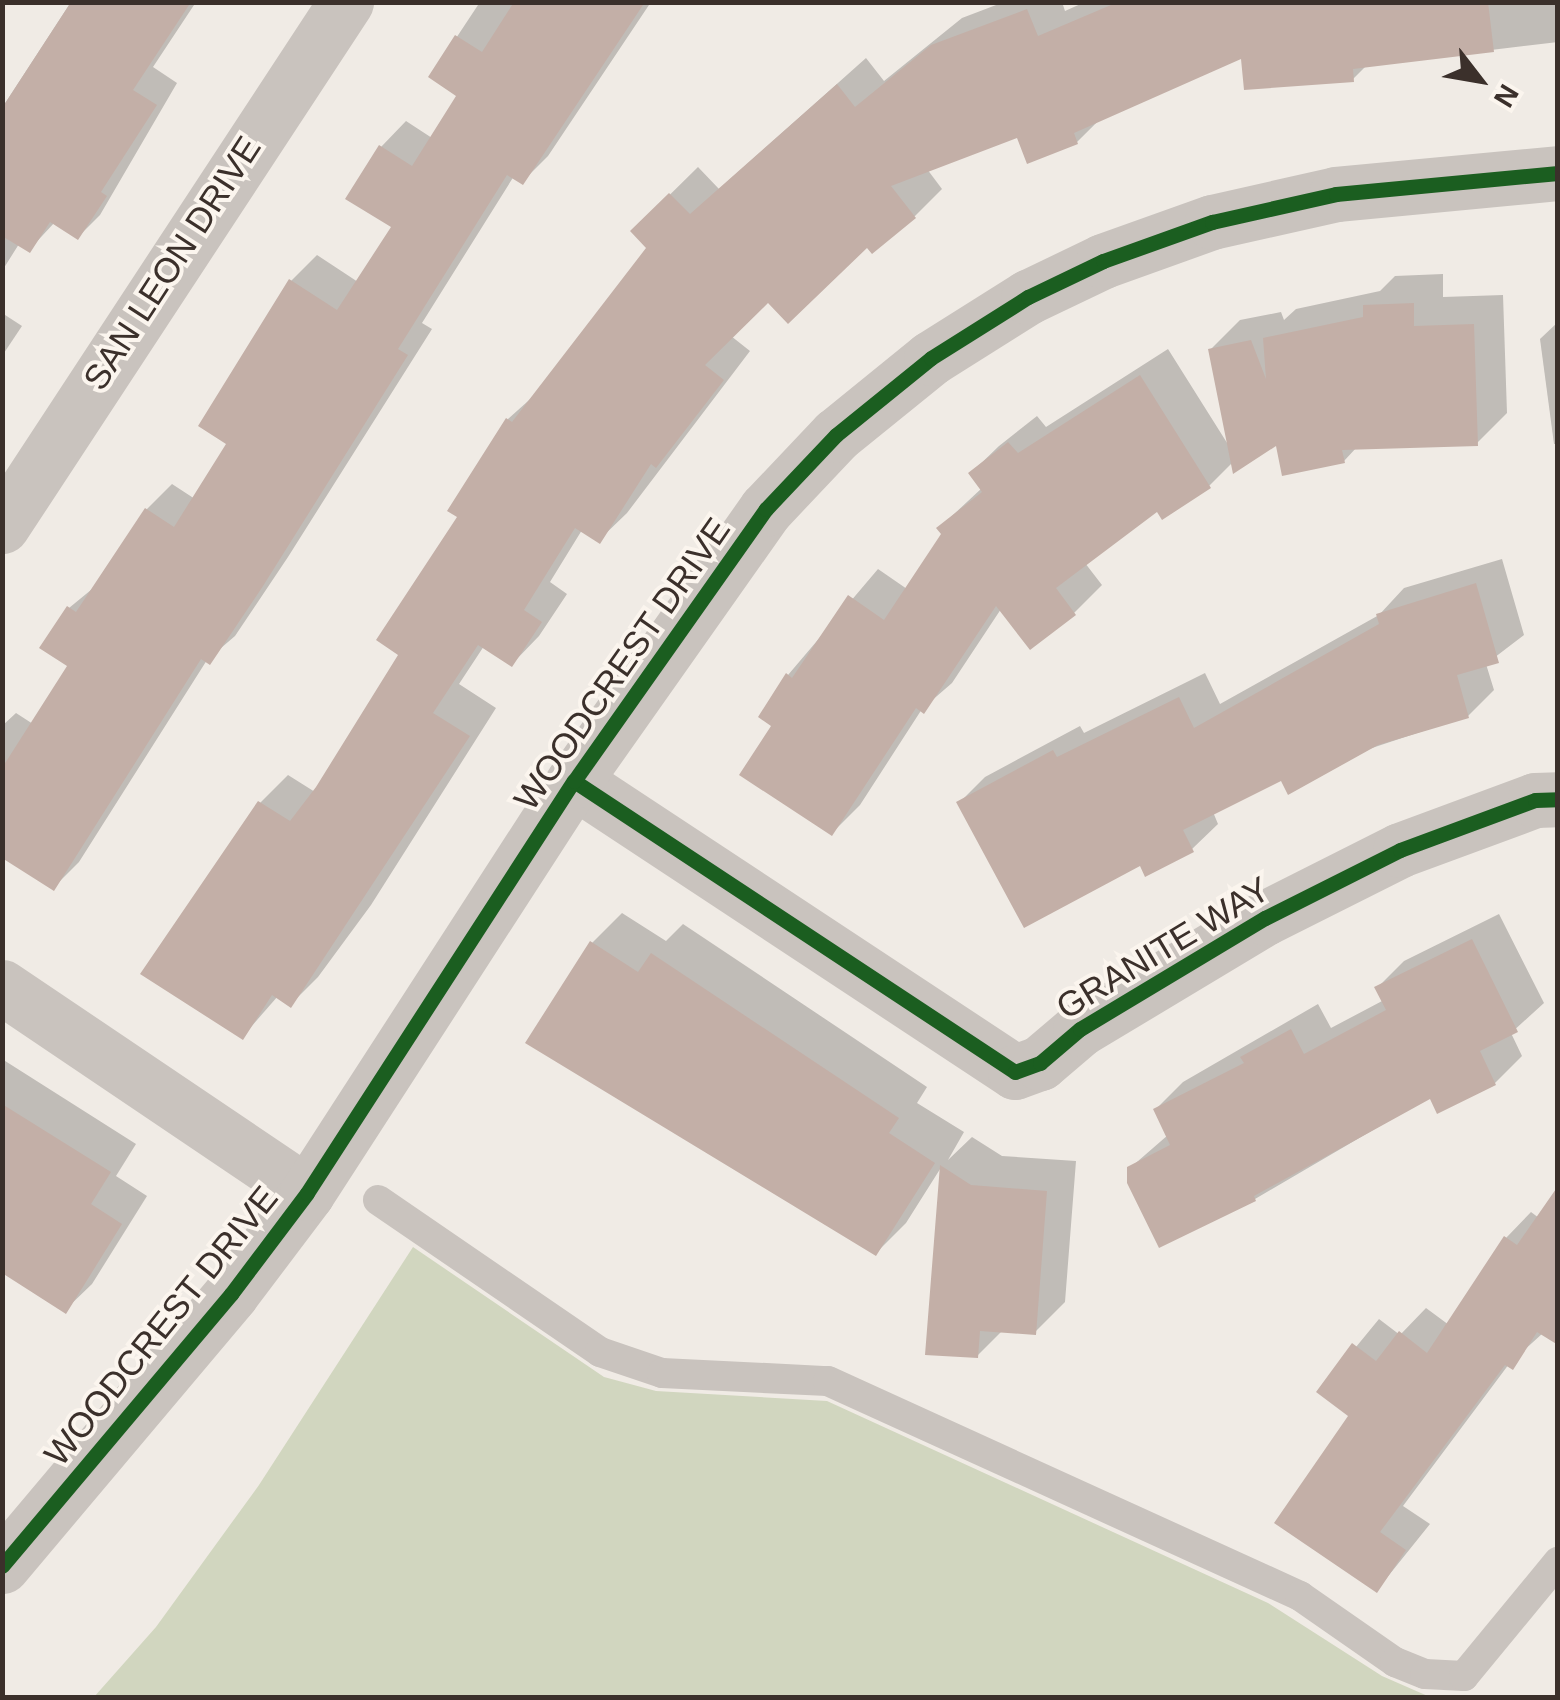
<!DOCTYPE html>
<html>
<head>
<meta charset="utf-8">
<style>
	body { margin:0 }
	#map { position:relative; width:1560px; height:1700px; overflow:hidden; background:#f0ebe5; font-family:Helvetica,sans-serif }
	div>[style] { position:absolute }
	.green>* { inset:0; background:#d1d6bf }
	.shadow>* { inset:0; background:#0003 }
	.building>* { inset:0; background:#c3afa7 }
	.service>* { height:30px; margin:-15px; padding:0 15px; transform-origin:15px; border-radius:15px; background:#c9c3be }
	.minor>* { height:55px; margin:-27.5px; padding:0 27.5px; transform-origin:27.5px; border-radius:27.5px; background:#c9c3be }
	.tertiary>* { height:55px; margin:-27.5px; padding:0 27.5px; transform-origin:27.5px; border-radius:27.5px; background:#c9c3be }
	.cycleway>* { height:15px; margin:-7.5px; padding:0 7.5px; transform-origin:7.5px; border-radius:7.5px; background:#1b5e20 }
	span { translate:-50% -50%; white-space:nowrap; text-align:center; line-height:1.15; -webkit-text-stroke:8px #fbf5ee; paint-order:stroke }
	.street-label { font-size:35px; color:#3b302b }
	.frame { position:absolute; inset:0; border:5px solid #3b302b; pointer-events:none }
	.north { position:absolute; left:1430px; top:30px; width:100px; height:100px; -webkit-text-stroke:8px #fbf5ee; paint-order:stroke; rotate:121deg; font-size:28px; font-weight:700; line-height:40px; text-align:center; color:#3b302b }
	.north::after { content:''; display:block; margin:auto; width:35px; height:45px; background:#3b302b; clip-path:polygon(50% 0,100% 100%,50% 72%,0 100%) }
</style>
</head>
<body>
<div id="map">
	<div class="green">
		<i style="clip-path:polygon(413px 1247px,604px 1377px,656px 1391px,827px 1401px,1268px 1603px,1382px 1676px,1430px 1697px,94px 1697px,156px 1627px,259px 1485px)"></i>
	</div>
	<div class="shadow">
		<i style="clip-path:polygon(71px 2px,196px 2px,153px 67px,177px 83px,100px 215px,78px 237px,55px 222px,29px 250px,19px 244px,2px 271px,2px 108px)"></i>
		<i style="clip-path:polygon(480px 2px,651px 2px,548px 156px,522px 182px,514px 176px,422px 323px,432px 329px,288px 557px,235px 636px,207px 660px,79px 862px,53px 888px,2px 855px,2px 726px,16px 713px,33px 724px,70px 665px,69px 608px,97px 585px,147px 509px,172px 484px,195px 499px,230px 444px,291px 281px,317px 255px,358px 282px,394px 226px,381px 147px,406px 121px,432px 138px,459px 95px,431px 76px)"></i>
		<i style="clip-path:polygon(1004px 2px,1062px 2px,1065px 11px,1085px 2px,1218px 2px,1077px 142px,1019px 135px,927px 169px,942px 189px,915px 216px,768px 300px,731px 336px,750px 351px,627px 513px,599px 540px,582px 530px,550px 582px,567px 594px,539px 636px,512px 664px,484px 646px,459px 684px,496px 708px,371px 905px,318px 977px,291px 1004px,278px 996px,243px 1036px,260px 803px,288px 775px,315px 792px,402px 655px,508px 419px,537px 393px,649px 248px,633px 231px,698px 167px,719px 189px,866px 58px,884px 81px,962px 18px)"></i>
		<i style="clip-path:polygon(1239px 2px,1558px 2px,1558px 42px,1367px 65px,1353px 79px)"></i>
		<i style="clip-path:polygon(1443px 274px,1443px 297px,1503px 295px,1507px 413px,1477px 443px,1357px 447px,1344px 461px,1278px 442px,1233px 462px,1209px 486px,1157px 508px,1085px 563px,1102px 585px,1074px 613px,1001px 609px,952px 683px,922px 709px,860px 805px,832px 833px,775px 725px,788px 675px,878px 569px,907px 589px,944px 534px,939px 528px,982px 488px,971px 473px,999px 446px,1037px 416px,1046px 427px,1168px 349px,1229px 446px,1210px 350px,1240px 320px,1281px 312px,1284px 320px,1296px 309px,1380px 291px,1395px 276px)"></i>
		<i style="clip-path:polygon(2px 313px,22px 326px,2px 356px)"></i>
		<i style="clip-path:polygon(1558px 322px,1558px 444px,1554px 444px,1540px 339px)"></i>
		<i style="clip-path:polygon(1502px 559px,1524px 635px,1486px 664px,1494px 690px,1468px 716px,1282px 778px,1213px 812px,1218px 824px,1192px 849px,1141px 863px,959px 803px,985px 777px,1080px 726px,1084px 733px,1205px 673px,1220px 704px,1379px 615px,1404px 588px)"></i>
		<i style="clip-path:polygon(622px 913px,666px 941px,683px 924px,927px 1087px,917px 1103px,964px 1132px,948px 1160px,972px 1137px,1002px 1156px,1076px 1161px,1065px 1302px,1035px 1332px,1003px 1330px,977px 1356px,928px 1353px,942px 1166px,906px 1223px,876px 1253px,592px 943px)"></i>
		<i style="clip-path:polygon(1499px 914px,1544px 1003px,1511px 1033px,1522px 1056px,1495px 1083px,1438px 1111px,1431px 1096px,1255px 1199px,1130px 1168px,1168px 1135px,1156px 1109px,1183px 1082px,1318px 1004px,1331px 1028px,1384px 1000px,1377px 988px,1404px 961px)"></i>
		<i style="clip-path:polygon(2px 1059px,136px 1144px,116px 1176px,147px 1196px,92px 1284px,65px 1310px,2px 1270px)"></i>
		<i style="clip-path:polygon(1531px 1212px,1539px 1218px,1543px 1333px,1509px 1364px,1403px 1506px,1430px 1524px,1377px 1590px,1351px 1415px,1319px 1392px,1379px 1319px,1400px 1335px,1426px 1308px,1449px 1325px,1506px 1238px)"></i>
	</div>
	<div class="building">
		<i style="clip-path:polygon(71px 2px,191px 2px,133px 90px,157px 105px,101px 192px,107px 196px,78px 240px,50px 222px,30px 253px,2px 236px,2px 108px)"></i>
		<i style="clip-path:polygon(514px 2px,645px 2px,523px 185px,507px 175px,398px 349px,408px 355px,263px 586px,210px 665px,201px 659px,54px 891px,2px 858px,2px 768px,67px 666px,39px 648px,67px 606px,76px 612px,145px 508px,174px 527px,226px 444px,198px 426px,289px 279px,337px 310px,391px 227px,345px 199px,379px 145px,412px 166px,456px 96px,428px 77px,455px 35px,482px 52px)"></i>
		<i style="clip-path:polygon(1118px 2px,1488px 2px,1494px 52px,1353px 69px,1354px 82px,1244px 90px,1241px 59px,1074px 133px,1078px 144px,1027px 164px,1017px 138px,891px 186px,916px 218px,872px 254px,867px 248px,788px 324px,768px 303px,705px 365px,724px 380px,656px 468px,651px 464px,600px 544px,575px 528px,524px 610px,542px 622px,512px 667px,478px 645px,433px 713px,470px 736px,291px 1008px,272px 995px,243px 1040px,140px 974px,258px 801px,290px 821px,316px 787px,398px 655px,376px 640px,457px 517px,447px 511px,506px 418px,512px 422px,646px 248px,630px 231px,669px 193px,690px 214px,837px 84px,855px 107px,931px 45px,1027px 9px,1038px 36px)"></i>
		<i style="clip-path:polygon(1414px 303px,1414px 326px,1474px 324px,1478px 446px,1342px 450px,1345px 463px,1282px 476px,1276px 446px,1233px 474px,1208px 349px,1251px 340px,1266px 379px,1263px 338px,1363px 317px,1363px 305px)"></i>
		<i style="clip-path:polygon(1140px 375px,1211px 488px,1162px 520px,1157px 512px,1056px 588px,1076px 615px,1030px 650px,996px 606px,924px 714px,916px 708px,832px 836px,739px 775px,771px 726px,758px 717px,786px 673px,792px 678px,848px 595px,884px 620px,941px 534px,936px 528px,982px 492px,968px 473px,1008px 442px,1018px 453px)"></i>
		<i style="clip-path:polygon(1476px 583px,1499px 663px,1457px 675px,1469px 718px,1378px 745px,1288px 795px,1281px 781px,1183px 830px,1194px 852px,1145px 877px,1140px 866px,1024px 928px,956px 802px,1053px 750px,1057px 757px,1179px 697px,1194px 728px,1379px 624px,1376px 614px)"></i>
		<i style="clip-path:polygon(1472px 939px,1518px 1032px,1480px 1051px,1496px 1085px,1437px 1114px,1430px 1099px,1254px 1196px,1256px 1201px,1159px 1248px,1127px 1183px,1127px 1167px,1170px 1145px,1153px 1109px,1244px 1063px,1240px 1057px,1291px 1029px,1304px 1054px,1386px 1010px,1374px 987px)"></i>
		<i style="clip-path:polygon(590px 941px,638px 972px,651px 953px,899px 1118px,889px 1133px,935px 1163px,876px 1256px,525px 1043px)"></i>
		<i style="clip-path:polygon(2px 1104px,111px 1172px,91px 1204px,122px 1224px,66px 1314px,2px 1273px)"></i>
		<i style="clip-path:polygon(940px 1165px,971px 1185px,1047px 1191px,1036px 1335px,980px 1331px,978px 1358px,925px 1355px)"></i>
		<i style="clip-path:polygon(1558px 1186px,1558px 1345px,1537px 1332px,1513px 1370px,1505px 1365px,1380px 1532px,1406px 1550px,1377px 1593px,1274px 1523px,1348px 1416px,1316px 1392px,1352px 1343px,1376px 1361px,1399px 1331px,1427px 1353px,1504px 1236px,1517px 1245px)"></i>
	</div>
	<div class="service">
		<i style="left:378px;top:1200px;width:269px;rotate:34.4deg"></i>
		<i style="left:600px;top:1352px;width:65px;rotate:18.7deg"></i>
		<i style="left:662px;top:1373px;width:166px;rotate:2.8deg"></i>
		<i style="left:828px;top:1381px;width:519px;rotate:24.49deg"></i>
		<i style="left:1300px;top:1596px;width:116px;rotate:34.8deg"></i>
		<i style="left:1395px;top:1662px;width:32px;rotate:22deg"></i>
		<i style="left:1425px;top:1674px;width:39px;rotate:3deg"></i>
		<i style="left:1464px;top:1676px;width:148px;rotate:-50.5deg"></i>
	</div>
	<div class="minor">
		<i style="left:2px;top:526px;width:627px;rotate:-56.72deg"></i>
		<i style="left:574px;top:781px;width:528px;rotate:33.42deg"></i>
		<i style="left:1015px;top:1072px;width:27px;rotate:-20deg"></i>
		<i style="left:1040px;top:1063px;width:52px;rotate:-40.4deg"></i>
		<i style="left:1080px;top:1029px;width:216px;rotate:-31deg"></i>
		<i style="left:1265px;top:918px;width:151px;rotate:-26.7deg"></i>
		<i style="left:1400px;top:850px;width:144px;rotate:-20.3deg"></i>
		<i style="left:1535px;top:800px;width:23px;rotate:-2deg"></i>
		<i style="left:2px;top:987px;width:368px;rotate:34deg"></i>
	</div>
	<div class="tertiary">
		<i style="left:2px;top:1566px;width:356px;rotate:-49.9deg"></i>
		<i style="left:231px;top:1294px;width:126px;rotate:-53deg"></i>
		<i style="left:307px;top:1193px;width:491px;rotate:-57.1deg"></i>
		<i style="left:574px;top:781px;width:333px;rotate:-54.8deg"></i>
		<i style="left:766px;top:509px;width:102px;rotate:-46.6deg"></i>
		<i style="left:836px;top:435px;width:122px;rotate:-39deg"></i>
		<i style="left:931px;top:358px;width:115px;rotate:-32.2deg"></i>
		<i style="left:1028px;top:297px;width:83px;rotate:-25.6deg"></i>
		<i style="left:1103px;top:261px;width:116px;rotate:-19.7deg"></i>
		<i style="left:1212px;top:222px;width:127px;rotate:-12.7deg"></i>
		<i style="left:1336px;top:194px;width:223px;rotate:-5.4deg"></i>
	</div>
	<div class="cycleway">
		<i style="left:574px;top:781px;width:528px;rotate:33.42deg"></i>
		<i style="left:1015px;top:1072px;width:27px;rotate:-20deg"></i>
		<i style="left:1040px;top:1063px;width:52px;rotate:-40.4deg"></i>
		<i style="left:1080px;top:1029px;width:216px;rotate:-31deg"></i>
		<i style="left:1265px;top:918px;width:151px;rotate:-26.7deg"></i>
		<i style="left:1400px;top:850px;width:144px;rotate:-20.3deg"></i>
		<i style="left:1535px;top:800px;width:23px;rotate:-2deg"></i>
		<i style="left:2px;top:1566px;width:356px;rotate:-49.9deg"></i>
		<i style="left:231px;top:1294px;width:126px;rotate:-53deg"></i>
		<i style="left:307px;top:1193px;width:491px;rotate:-57.1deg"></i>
		<i style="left:574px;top:781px;width:333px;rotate:-54.8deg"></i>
		<i style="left:766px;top:509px;width:102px;rotate:-46.6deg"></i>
		<i style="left:836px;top:435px;width:122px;rotate:-39deg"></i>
		<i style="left:931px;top:358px;width:115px;rotate:-32.2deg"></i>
		<i style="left:1028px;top:297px;width:83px;rotate:-25.6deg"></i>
		<i style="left:1103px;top:261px;width:116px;rotate:-19.7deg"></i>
		<i style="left:1212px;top:222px;width:127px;rotate:-12.7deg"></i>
		<i style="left:1336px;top:194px;width:223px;rotate:-5.4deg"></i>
	</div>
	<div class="street-label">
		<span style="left:172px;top:263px;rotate:-57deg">SAN LEON DRIVE</span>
		<span style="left:622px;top:664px;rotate:-55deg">WOODCREST DRIVE</span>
		<span style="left:1163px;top:948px;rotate:-31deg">GRANITE WAY</span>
		<span style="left:161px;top:1326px;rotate:-51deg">WOODCREST DRIVE</span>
	</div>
	<div class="frame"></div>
	<div class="north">N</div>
</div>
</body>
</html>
